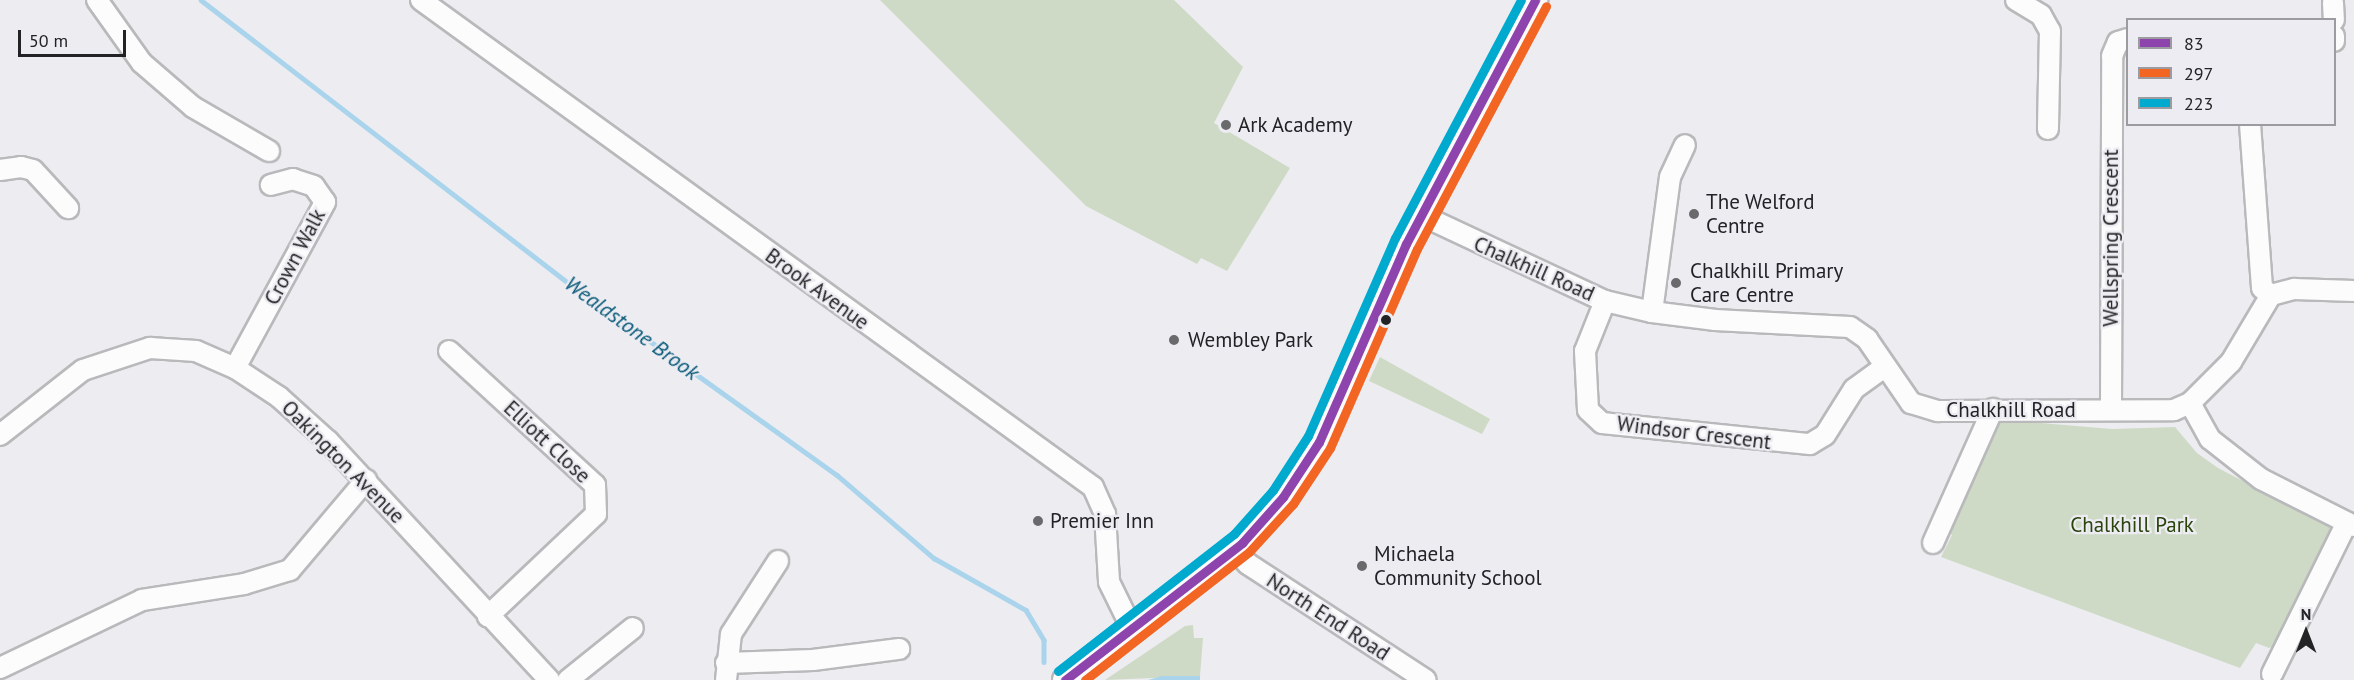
<!DOCTYPE html>
<html>
<head>
<meta charset="utf-8">
<style>
	body { margin:0 }
	#map { position:relative; width:2354px; height:680px; overflow:hidden; background:#ededf1; font-family:"PT Sans",sans-serif }
	div>[style] { position:absolute }
	.green>* { inset:0; background:#cedac6 }
	.water>* { inset:0; background:#aad4ec }
	.stream>* { height:4.5px; margin:-2.25px; padding:0 2.25px; transform-origin:2.25px; border-radius:2.25px; background:#aad4ec }
	.roads { filter:drop-shadow(2px 0 #b9b9bc) drop-shadow(-2px 0 #b9b9bc) drop-shadow(0 2px #b9b9bc) drop-shadow(0 -2px #b9b9bc) }
	.minor>* { height:20px; margin:-10px; padding:0 10px; transform-origin:10px; border-radius:10px; background:#fcfcfd }
	.major>* { height:24px; margin:-12px; padding:0 12px; transform-origin:12px; border-radius:12px; background:#fcfcfd }
	.bus-1>* { height:9px; margin:-4.5px; padding:0 4.5px; transform-origin:4.5px; border-radius:4.5px; background:#8e44ad }
	.bus-2>* { height:9px; margin:-4.5px; padding:0 4.5px; transform-origin:4.5px; border-radius:4.5px; background:#f26522 }
	.bus-3>* { height:9px; margin:-4.5px; padding:0 4.5px; transform-origin:4.5px; border-radius:4.5px; background:#00a9ce }
	.dots>* { width:16px; height:16px; translate:-50% -50%; box-sizing:border-box; border:3px solid #ececf2; border-radius:50% }
	span { translate:-50% -50%; white-space:nowrap; text-align:center; line-height:1.15; -webkit-text-stroke:4.5px #ececf2; paint-order:stroke }
	.poi-label { font-size:21px; color:#232325 }
	.left { translate:0 -50%; text-align:left }
	.street-label { font-size:21px; color:#232325 }
	.park-label { font-size:21px; color:#2b440c }
	.water-label { font-size:22px; color:#075978; font-style:italic }
	.legend { position:absolute; left:2126px; top:18px; width:210px; height:108px; box-sizing:border-box; background:#ececf2; border:2px solid #9c9ca0; margin:0; padding:8px 10px; list-style:none; font-size:18px; color:#232325 }
	.legend li { display:flex; align-items:center; gap:12px; height:30px }
	.legend b { width:30px; border:2px solid #9c9ca0 }
	.north { position:absolute; left:2276px; top:602px; width:60px; height:60px; -webkit-text-stroke:4px #ececf2; paint-order:stroke; rotate:0deg; font-size:16px; font-weight:700; line-height:24px; text-align:center; color:#232325 }
	.north::after { content:''; display:block; margin:auto; width:21px; height:27px; background:#232325; clip-path:polygon(50% 0,100% 100%,50% 72%,0 100%) }
	.scale { position:absolute; left:18px; top:30px; width:108px; height:27px; box-sizing:border-box; border:3px solid #232325; border-top:0; padding-left:8px; font-size:18px; line-height:21px; white-space:nowrap; color:#232325; -webkit-text-stroke:4px #ececf2; paint-order:stroke }
</style>
</head>
<body>
<div id="map">
	<div class="green">
		<i style="clip-path:polygon(880px 0,1174px 0,1243px 67px,1214px 123px,1290px 168px,1227px 271px,1201px 258px,1197px 264px,1086px 206px)"></i>
		<i style="clip-path:polygon(1380px 357px,1490px 419px,1482px 434px,1369px 381px)"></i>
		<i style="clip-path:polygon(1993px 419px,2112px 429px,2175px 427px,2197px 453px,2218px 468px,2336px 529px,2275px 645px,2269px 648px,2256px 643px,2240px 668px,1941px 557px,1952px 535px,1947px 531px)"></i>
		<i style="clip-path:polygon(1193px 625px,1194px 638px,1203px 638px,1200px 676px,1105px 680px,1185px 626px)"></i>
	</div>
	<div class="water">
		<i style="clip-path:polygon(1162px 676px,1200px 676px,1200px 680px,1148px 680px)"></i>
	</div>
	<div class="stream">
		<i style="left:201px;top:0;width:469px;rotate:37.6deg"></i>
		<i style="left:573px;top:286px;width:325px;rotate:35.6deg"></i>
		<i style="left:837px;top:475px;width:128px;rotate:40.6deg"></i>
		<i style="left:934px;top:558px;width:106px;rotate:29.5deg"></i>
		<i style="left:1026px;top:610px;width:35px;rotate:59deg"></i>
		<i style="left:1044px;top:640px;width:22px;rotate:90deg"></i>
	</div>
	<div class="roads">
		<div class="minor">
			<i style="left:97px;top:0;width:77px;rotate:54.5deg"></i>
			<i style="left:142px;top:63px;width:67px;rotate:40.8deg"></i>
			<i style="left:193px;top:107px;width:88px;rotate:30.1deg"></i>
			<i style="left:421px;top:0;width:830px;rotate:35.93deg"></i>
			<i style="left:1093px;top:487px;width:30px;rotate:66deg"></i>
			<i style="left:1105px;top:514px;width:68px;rotate:86.6deg"></i>
			<i style="left:1109px;top:582px;width:52px;rotate:63.9deg"></i>
			<i style="left:2016px;top:0;width:29px;rotate:31deg"></i>
			<i style="left:2041px;top:15px;width:18px;rotate:61deg"></i>
			<i style="left:2050px;top:31px;width:98px;rotate:91.2deg"></i>
			<i style="left:2333px;top:3px;width:17px;rotate:87deg"></i>
			<i style="left:2334px;top:36px;width:5px;rotate:90deg"></i>
			<i style="left:2250px;top:124px;width:164px;rotate:85.8deg"></i>
			<i style="left:2262px;top:288px;width:11px;rotate:38deg"></i>
			<i style="left:0;top:170px;width:21px;rotate:-8deg"></i>
			<i style="left:21px;top:167px;width:12px;rotate:14deg"></i>
			<i style="left:33px;top:170px;width:52px;rotate:47.4deg"></i>
			<i style="left:1421px;top:215px;width:203px;rotate:25.1deg"></i>
			<i style="left:1605px;top:301px;width:48px;rotate:13.2deg"></i>
			<i style="left:1652px;top:312px;width:64px;rotate:7.2deg"></i>
			<i style="left:1715px;top:320px;width:135px;rotate:3deg"></i>
			<i style="left:1850px;top:327px;width:21px;rotate:35deg"></i>
			<i style="left:1867px;top:339px;width:78px;rotate:55.5deg"></i>
			<i style="left:1911px;top:403px;width:28px;rotate:17deg"></i>
			<i style="left:1938px;top:411px;width:236px;rotate:-0.2deg"></i>
			<i style="left:2174px;top:410px;width:17px;rotate:-24deg"></i>
			<i style="left:2190px;top:403px;width:58px;rotate:-45deg"></i>
			<i style="left:2231px;top:362px;width:78px;rotate:-59.2deg"></i>
			<i style="left:2271px;top:295px;width:24px;rotate:-15deg"></i>
			<i style="left:2294px;top:289px;width:60px;rotate:1.9deg"></i>
			<i style="left:1605px;top:301px;width:54px;rotate:111.8deg"></i>
			<i style="left:1585px;top:351px;width:59px;rotate:87.1deg"></i>
			<i style="left:1588px;top:410px;width:19px;rotate:43deg"></i>
			<i style="left:1602px;top:423px;width:209px;rotate:5.8deg"></i>
			<i style="left:1810px;top:444px;width:17px;rotate:-31deg"></i>
			<i style="left:1825px;top:435px;width:54px;rotate:-57.8deg"></i>
			<i style="left:1854px;top:389px;width:36px;rotate:-36deg"></i>
			<i style="left:1652px;top:312px;width:136px;rotate:-82.4deg"></i>
			<i style="left:1670px;top:177px;width:35px;rotate:-65deg"></i>
			<i style="left:449px;top:351px;width:198px;rotate:42.5deg"></i>
			<i style="left:595px;top:485px;width:29px;rotate:88deg"></i>
			<i style="left:596px;top:514px;width:149px;rotate:136.6deg"></i>
			<i style="left:235px;top:368px;width:189px;rotate:-61.5deg"></i>
			<i style="left:325px;top:202px;width:19px;rotate:-125deg"></i>
			<i style="left:314px;top:186px;width:22px;rotate:-162deg"></i>
			<i style="left:293px;top:179px;width:23px;rotate:165deg"></i>
			<i style="left:2190px;top:403px;width:41px;rotate:60.9deg"></i>
			<i style="left:2210px;top:439px;width:65px;rotate:38.1deg"></i>
			<i style="left:2261px;top:479px;width:104px;rotate:26.8deg"></i>
			<i style="left:2111px;top:410px;width:354px;rotate:-89.8deg"></i>
			<i style="left:2112px;top:56px;width:15px;rotate:-67deg"></i>
			<i style="left:2118px;top:42px;width:10px;rotate:-17deg"></i>
			<i style="left:0;top:435px;width:105px;rotate:-38.1deg"></i>
			<i style="left:83px;top:370px;width:71px;rotate:-18.2deg"></i>
			<i style="left:150px;top:348px;width:46px;rotate:3.7deg"></i>
			<i style="left:196px;top:351px;width:43px;rotate:23.6deg"></i>
			<i style="left:235px;top:368px;width:53px;rotate:33.4deg"></i>
			<i style="left:279px;top:397px;width:66px;rotate:41.9deg"></i>
			<i style="left:328px;top:441px;width:326px;rotate:47.2deg"></i>
			<i style="left:1933px;top:543px;width:147px;rotate:-65.9deg"></i>
			<i style="left:1234px;top:550px;width:20px;rotate:45deg"></i>
			<i style="left:1248px;top:564px;width:212px;rotate:33.1deg"></i>
			<i style="left:726px;top:663px;width:87px;rotate:-2deg"></i>
			<i style="left:813px;top:660px;width:87px;rotate:-7.3deg"></i>
			<i style="left:0;top:668px;width:157px;rotate:-25.6deg"></i>
			<i style="left:142px;top:600px;width:103px;rotate:-8.9deg"></i>
			<i style="left:244px;top:584px;width:48px;rotate:-16.9deg"></i>
			<i style="left:290px;top:570px;width:118px;rotate:-49.8deg"></i>
			<i style="left:2272px;top:674px;width:169px;rotate:-63.7deg"></i>
			<i style="left:568px;top:680px;width:83px;rotate:-38.7deg"></i>
			<i style="left:726px;top:680px;width:46px;rotate:-83.8deg"></i>
			<i style="left:731px;top:634px;width:87px;rotate:-57.2deg"></i>
		</div>
		<div class="major">
			<i style="left:1065px;top:680px;width:224px;rotate:-37.7deg"></i>
			<i style="left:1242px;top:543px;width:62px;rotate:-48.3deg"></i>
			<i style="left:1283px;top:497px;width:66px;rotate:-56.8deg"></i>
			<i style="left:1319px;top:442px;width:216px;rotate:-66.3deg"></i>
			<i style="left:1406px;top:244px;width:276px;rotate:-62.1deg"></i>
		</div>
	</div>
	<div class="bus-1">
		<i style="left:1065px;top:680px;width:224px;rotate:-37.7deg"></i>
		<i style="left:1242px;top:543px;width:62px;rotate:-48.3deg"></i>
		<i style="left:1283px;top:497px;width:66px;rotate:-56.8deg"></i>
		<i style="left:1319px;top:442px;width:216px;rotate:-66.3deg"></i>
		<i style="left:1406px;top:244px;width:276px;rotate:-62.1deg"></i>
	</div>
	<div class="bus-2">
		<i style="left:1085px;top:680px;width:208px;rotate:-38deg"></i>
		<i style="left:1249px;top:552px;width:65px;rotate:-47.5deg"></i>
		<i style="left:1293px;top:504px;width:67px;rotate:-56.5deg"></i>
		<i style="left:1330px;top:448px;width:217px;rotate:-66.4deg"></i>
		<i style="left:1417px;top:249px;width:275px;rotate:-62deg"></i>
	</div>
	<div class="bus-3">
		<i style="left:1058px;top:671px;width:223px;rotate:-37.9deg"></i>
		<i style="left:1234px;top:534px;width:59px;rotate:-48.4deg"></i>
		<i style="left:1273px;top:490px;width:64px;rotate:-57.1deg"></i>
		<i style="left:1308px;top:436px;width:216px;rotate:-66.3deg"></i>
		<i style="left:1395px;top:238px;width:269px;rotate:-62.1deg"></i>
	</div>
	<div class="dots">
		<i style="left:1226px;top:125px;background:#6a6a6c"></i>
		<i style="left:1694px;top:214px;background:#6a6a6c"></i>
		<i style="left:1676px;top:283px;background:#6a6a6c"></i>
		<i style="left:1386px;top:320px;background:#232325"></i>
		<i style="left:1174px;top:340px;background:#6a6a6c"></i>
		<i style="left:1038px;top:521px;background:#6a6a6c"></i>
		<i style="left:1362px;top:566px;background:#6a6a6c"></i>
	</div>
	<div class="poi-label">
		<span class="left" style="left:1238px;top:125px">Ark Academy</span>
		<span class="left" style="left:1706px;top:214px">The Welford<br>Centre</span>
		<span class="left" style="left:1690px;top:283px">Chalkhill Primary<br>Care Centre</span>
		<span class="left" style="left:1188px;top:340px">Wembley Park</span>
		<span class="left" style="left:1050px;top:521px">Premier Inn</span>
		<span class="left" style="left:1374px;top:566px">Michaela<br>Community School</span>
	</div>
	<div class="street-label">
		<span style="left:2111px;top:238px;rotate:-90deg">Wellspring Crescent</span>
		<span style="left:295px;top:257px;rotate:-62deg">Crown Walk</span>
		<span style="left:1534px;top:269px;rotate:24deg">Chalkhill Road</span>
		<span style="left:817px;top:289px;rotate:36deg">Brook Avenue</span>
		<span style="left:2011px;top:410px">Chalkhill Road</span>
		<span style="left:1694px;top:433px;rotate:7deg">Windsor Crescent</span>
		<span style="left:547px;top:442px;rotate:43deg">Elliott Close</span>
		<span style="left:343px;top:462px;rotate:45deg">Oakington Avenue</span>
		<span style="left:1328px;top:617px;rotate:33deg">North End Road</span>
	</div>
	<div class="park-label">
		<span style="left:2132px;top:525px">Chalkhill Park</span>
	</div>
	<div class="water-label">
		<span style="left:632px;top:328px;rotate:36deg">Wealdstone Brook</span>
	</div>
	<ul class="legend">
	<li><b style="height:8px;background:#8e44ad"></b>83</li>
	<li><b style="height:8px;background:#f26522"></b>297</li>
	<li><b style="height:8px;background:#00a9ce"></b>223</li>
	</ul>
	<div class="north">N</div>
	<div class="scale">50 m</div>
</div>
</body>
</html>
